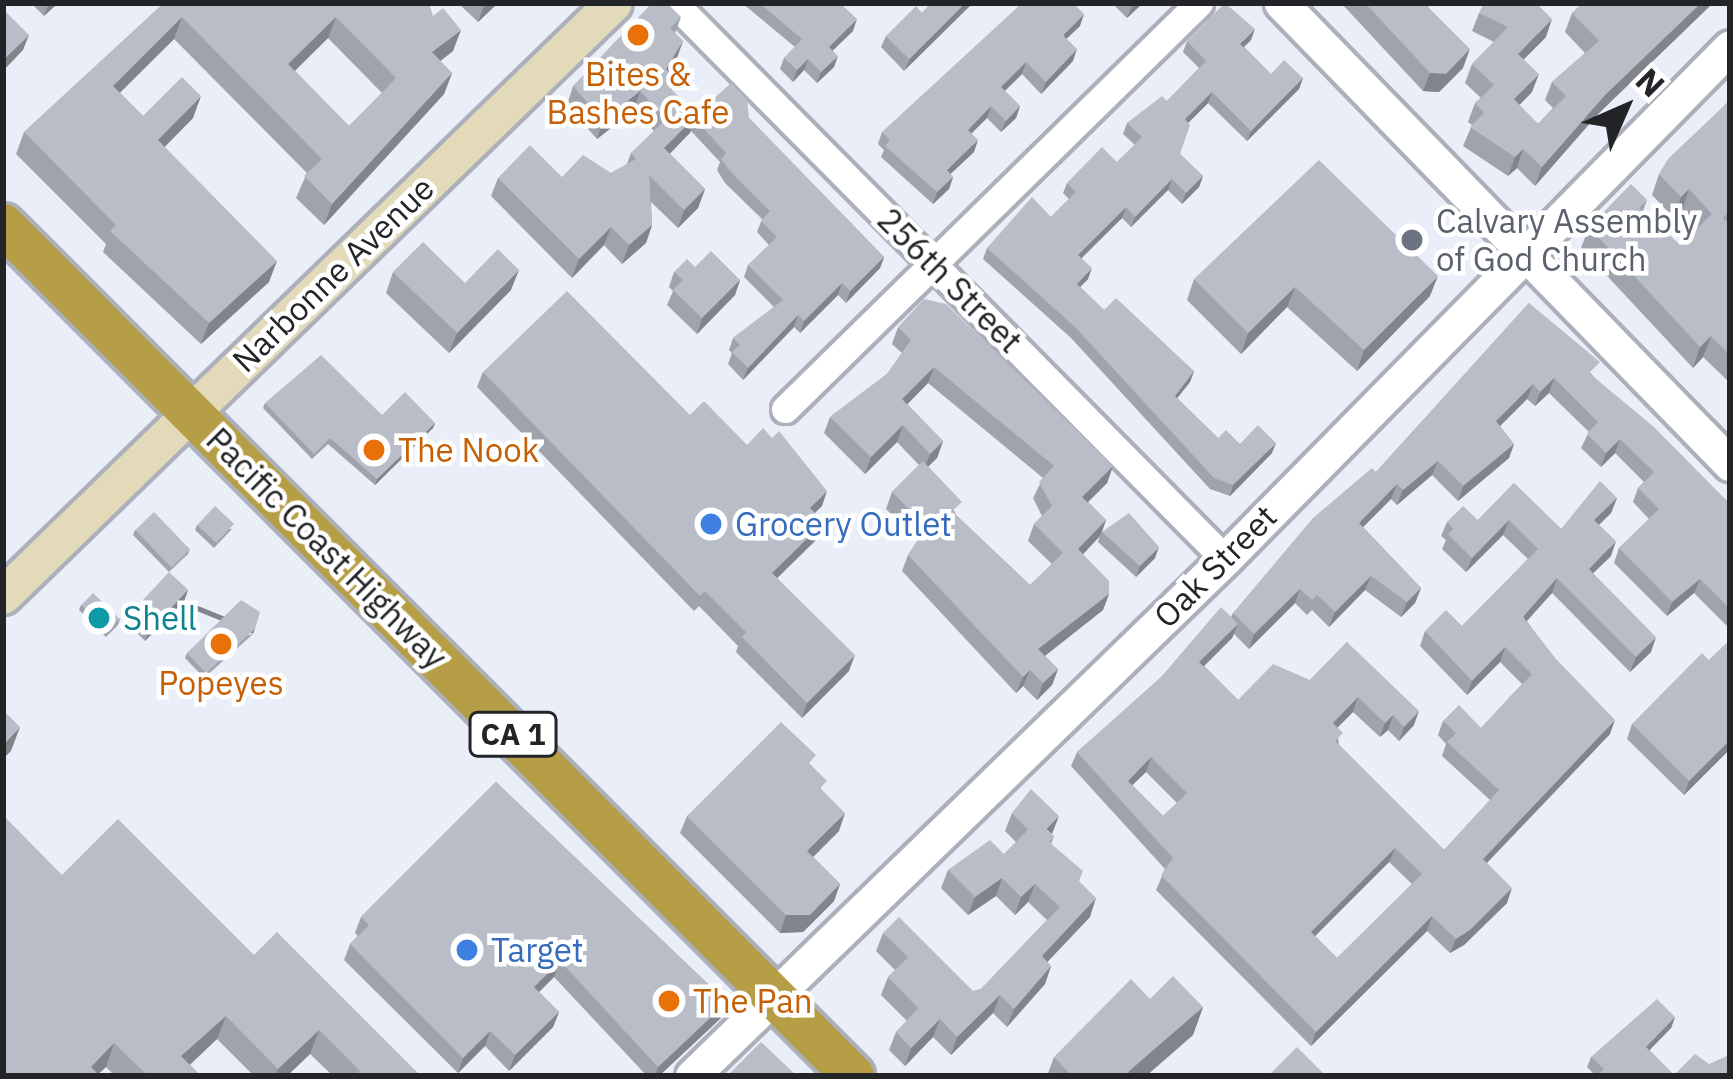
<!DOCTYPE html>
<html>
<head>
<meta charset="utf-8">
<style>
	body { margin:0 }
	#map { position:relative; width:1733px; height:1079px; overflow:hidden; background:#eaeef9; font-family:"IBM Plex Sans",sans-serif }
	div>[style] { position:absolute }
	.roads { filter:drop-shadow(3px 0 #acb0bb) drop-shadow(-3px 0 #acb0bb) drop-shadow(0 3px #acb0bb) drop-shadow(0 -3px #acb0bb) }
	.minor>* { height:27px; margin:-13.5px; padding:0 13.5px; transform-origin:13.5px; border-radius:13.5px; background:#fff }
	.tertiary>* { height:33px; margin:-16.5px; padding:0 16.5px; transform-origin:16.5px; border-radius:16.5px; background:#fff }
	.secondary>* { height:36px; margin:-18px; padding:0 18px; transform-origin:18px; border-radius:18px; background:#e3dab9 }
	.trunk>* { height:42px; margin:-21px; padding:0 21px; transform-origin:21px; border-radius:21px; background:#b69e46 }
	.wall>* { inset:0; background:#9fa3ac }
	.shaded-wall>* { inset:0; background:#82848c; transform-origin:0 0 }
	.building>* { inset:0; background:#b9bdc8; transform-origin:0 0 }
	.dots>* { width:33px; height:33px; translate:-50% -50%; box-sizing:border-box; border:6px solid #fff; border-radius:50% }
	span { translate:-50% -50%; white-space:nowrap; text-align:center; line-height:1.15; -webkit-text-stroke:9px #fff; paint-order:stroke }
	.shield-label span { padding:3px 9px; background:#fff; border:3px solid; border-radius:9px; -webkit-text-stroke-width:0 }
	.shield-label { font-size:30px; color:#222428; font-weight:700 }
	.food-label { font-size:33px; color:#c56008 }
	.left { translate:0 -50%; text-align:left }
	.worship-label { font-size:33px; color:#5b616d }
	.street-label { font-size:33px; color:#222428 }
	.shop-label { font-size:33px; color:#366cbe }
	.culture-label { font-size:33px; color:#0d838f }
	.frame { position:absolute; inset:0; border:6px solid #222428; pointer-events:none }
	.north { position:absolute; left:1565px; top:48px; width:120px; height:120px; -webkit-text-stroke:9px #fff; paint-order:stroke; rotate:45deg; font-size:33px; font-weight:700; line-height:48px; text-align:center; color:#222428 }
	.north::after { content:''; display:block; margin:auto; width:42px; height:54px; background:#222428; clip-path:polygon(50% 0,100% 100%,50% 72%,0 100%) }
</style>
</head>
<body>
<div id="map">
	<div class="roads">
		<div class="minor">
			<i style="left:674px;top:3px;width:783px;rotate:45.26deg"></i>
			<i style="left:785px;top:409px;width:580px;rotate:-44.44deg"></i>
		</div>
		<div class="tertiary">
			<i style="left:1281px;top:3px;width:644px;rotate:45.76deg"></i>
			<i style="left:692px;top:1076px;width:743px;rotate:-44.13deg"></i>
			<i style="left:1225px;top:559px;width:719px;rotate:-45.39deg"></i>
		</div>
		<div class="secondary">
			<i style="left:3px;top:596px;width:851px;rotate:-44.14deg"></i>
		</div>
		<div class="trunk">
			<i style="left:3px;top:225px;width:1203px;rotate:45.03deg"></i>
		</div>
	</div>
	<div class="wall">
		<i style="clip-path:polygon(31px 3px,58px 3px,44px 16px)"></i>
		<i style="clip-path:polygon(evenodd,164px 3px,433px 16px,453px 51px,440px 61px,452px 73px,444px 94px,324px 225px,296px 198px,307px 173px,174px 39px,120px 93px,143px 116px,193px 118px,164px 147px,269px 282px,201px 344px,103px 252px,106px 244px,16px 154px,24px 132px,164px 3px,328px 38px,382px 93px,349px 126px,295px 71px,328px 38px)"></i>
		<i style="clip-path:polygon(458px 3px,498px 3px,478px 22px)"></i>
		<i style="clip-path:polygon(742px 3px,814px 3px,853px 31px,833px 50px,834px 67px,817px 83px,804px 70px,793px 82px,780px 69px,784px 58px,795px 47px)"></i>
		<i style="clip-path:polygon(931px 3px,904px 71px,881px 47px,886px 36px,922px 13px)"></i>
		<i style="clip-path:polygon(1112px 3px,1143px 3px,1127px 18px)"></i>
		<i style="clip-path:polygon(1341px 3px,1432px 3px,1428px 7px,1463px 68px,1439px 92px,1423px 91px)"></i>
		<i style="clip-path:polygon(1713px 3px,1598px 114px,1535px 186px,1517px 168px,1508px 176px,1463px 146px,1472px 125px,1468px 122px,1475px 103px,1481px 98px,1465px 83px,1472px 64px,1494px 42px,1472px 31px,1479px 13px,1546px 37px,1524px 59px,1532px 92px,1519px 105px,1538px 124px,1553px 108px,1545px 100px,1552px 82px,1585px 53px,1565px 32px,1572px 13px)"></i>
		<i style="clip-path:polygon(681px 17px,675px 33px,683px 41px,676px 60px,669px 72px,672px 91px,697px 114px,749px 118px,884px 257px,880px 268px,846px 303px,838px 295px,800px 333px,794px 327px,743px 380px,728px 364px,732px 353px,729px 350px,733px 338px,774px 307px,744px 277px,748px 265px,769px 245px,757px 232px,762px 219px,725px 183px,717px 170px,720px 162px,691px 131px,670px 154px,705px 189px,698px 208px,678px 228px,651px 202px,652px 225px,646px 243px,622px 264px,604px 245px,572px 278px,491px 196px,498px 178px,562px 177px,611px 173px,627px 164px,631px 153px,654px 131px,634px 110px,597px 139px,567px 105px,573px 86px)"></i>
		<i style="clip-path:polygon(1080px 26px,1066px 39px,1073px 61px,1041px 94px,1022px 74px,1005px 91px,1020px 106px,1016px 118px,1001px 132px,987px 118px,971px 133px,974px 152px,950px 174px,953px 177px,949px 189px,933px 204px,881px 157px,884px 150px,878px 144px,882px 132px)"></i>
		<i style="clip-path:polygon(1251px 40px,1244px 47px,1271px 74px,1303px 78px,1299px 89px,1247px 141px,1208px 103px,1188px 123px,1180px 154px,1203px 176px,1199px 187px,1182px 204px,1168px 190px,1131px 227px,1122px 218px,1082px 258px,1088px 279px,1080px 287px,1104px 310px,1194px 371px,1190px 382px,1177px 398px,1218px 438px,1272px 453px,1230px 496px,1210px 489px,1071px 338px,983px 259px,987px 248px,1051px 217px,1069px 199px,1063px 193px,1067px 183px,1117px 162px,1135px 145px,1123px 134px,1127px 123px,1167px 101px,1199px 68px,1183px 52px,1187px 41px)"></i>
		<i style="clip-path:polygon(1730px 100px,1730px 383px,1703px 357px,1693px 368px,1581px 248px,1589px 227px,1647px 200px,1643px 211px,1680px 245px,1698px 228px,1682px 210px,1674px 218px,1652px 195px,1659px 174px)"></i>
		<i style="clip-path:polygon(695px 267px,740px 280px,735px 295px,697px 334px,667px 305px,673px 291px,669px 287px,674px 272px)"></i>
		<i style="clip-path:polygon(393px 272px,465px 283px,511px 290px,449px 353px,386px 293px)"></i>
		<i style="clip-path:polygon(1194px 279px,1430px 296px,1357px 371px,1287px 307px,1241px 354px,1187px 300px)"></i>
		<i style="clip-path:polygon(evenodd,1529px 303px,1594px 377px,1730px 504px,1730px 629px,1694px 593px,1667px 616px,1614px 563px,1619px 548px,1649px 519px,1633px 502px,1638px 488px,1644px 482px,1615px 453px,1601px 467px,1581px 448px,1589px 432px,1549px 393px,1535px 406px,1527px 399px,1500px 426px,1514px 444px,1509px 458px,1458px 501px,1432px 475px,1397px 505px,1391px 499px,1363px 527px,1421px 588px,1415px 603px,1401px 617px,1365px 590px,1329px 627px,1312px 610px,1307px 615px,1295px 603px,1249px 649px,1234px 634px,1232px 638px,1204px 666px,1238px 700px,1310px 680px,1347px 642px,1414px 725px,1399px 741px,1388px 730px,1380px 737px,1353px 712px,1337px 728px,1339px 745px,1444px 850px,1490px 800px,1442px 756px,1446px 744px,1438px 735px,1443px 721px,1481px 728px,1522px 684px,1500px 662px,1467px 695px,1420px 646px,1425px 631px,1462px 626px,1528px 559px,1503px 535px,1466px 572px,1442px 549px,1446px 540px,1441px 536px,1447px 522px,1478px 520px,1514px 483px,1561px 529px,1617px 498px,1611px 513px,1599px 525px,1611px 556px,1593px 573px,1651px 652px,1630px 672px,1552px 593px,1526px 620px,1610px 734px,1487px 863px,1507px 903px,1464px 945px,1450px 953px,1427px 931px,1311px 1046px,1156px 890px,1165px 869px,1071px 766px,1077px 752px,1231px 617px,1233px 613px,1376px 472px,1529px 303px,1146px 772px,1177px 803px,1163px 816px,1132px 785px,1146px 772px,1529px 303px,1389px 862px,1412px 884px,1337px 958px,1315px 936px,1389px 862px)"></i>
		<i style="clip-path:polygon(evenodd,898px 327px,1113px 466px,1107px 483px,1088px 502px,1106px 520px,1102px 532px,1155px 558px,1136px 577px,1098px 542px,1100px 536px,1083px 554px,1109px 594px,1103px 610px,1045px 656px,1058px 669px,1052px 685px,1037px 700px,1023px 686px,1016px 693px,902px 571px,908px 555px,918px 540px,886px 509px,892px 492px,919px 465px,897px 442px,865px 474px,824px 433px,830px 417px,887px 374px,902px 353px,892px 344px,898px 327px,928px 383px,1043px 478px,1033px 498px,1042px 516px,1034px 524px,1028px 541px,1052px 564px,1030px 585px,957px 516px,928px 467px,937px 458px,943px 441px,907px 404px,928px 383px)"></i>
		<i style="clip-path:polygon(483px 372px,690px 415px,747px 445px,822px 506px,815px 513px,818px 538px,777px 578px,849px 671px,802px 718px,736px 652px,738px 646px,699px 606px,694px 611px,477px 387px)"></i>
		<i style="clip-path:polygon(265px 403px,382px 415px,435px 423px,433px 428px,375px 485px,328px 444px,312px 459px,263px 408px)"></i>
		<i style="clip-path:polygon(197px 525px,232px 529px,214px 548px,195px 530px)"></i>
		<i style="clip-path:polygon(135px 530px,190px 549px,188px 554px,169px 572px,133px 535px)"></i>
		<i style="clip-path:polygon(188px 590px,184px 601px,145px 641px,127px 623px,130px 612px)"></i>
		<i style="clip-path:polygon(81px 605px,120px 619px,118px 625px,106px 637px,79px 610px)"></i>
		<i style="clip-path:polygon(253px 634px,204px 678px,185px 658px,187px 653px)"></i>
		<i style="clip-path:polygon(1730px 640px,1730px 749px,1684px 795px,1627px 739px,1632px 724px,1709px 660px)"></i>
		<i style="clip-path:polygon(812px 767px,839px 831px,813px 857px,840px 884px,834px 901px,803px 932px,780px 933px,680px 833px,687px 816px)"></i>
		<i style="clip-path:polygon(496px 782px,727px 1002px,721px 1018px,659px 1076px,647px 1076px,554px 977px,539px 992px,559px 1012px,553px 1027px,509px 1071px,485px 1046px,458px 1073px,344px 960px,350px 944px,358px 936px,355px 933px,361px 917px)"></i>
		<i style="clip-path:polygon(1012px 813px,1054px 836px,1051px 844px,1079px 881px,1090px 917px,1047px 962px,1051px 966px,1045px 984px,1007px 1027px,993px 1013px,951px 1055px,933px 1037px,905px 1066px,889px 1050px,896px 1032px,907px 1021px,881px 995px,888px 977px,895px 970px,876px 951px,883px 933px,973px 991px,981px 989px,1047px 920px,1028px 902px,1015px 915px,996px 896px,968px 915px,941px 888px,948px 870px,1004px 854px,1016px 842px,1005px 831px)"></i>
		<i style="clip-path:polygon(62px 875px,254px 955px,421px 1076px,333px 1076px,310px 1054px,287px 1076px,254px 1076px,217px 1039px,190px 1065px,201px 1076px,115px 1076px,106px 1067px,98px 1074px,3px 1076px)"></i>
		<i style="clip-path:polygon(1150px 999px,1203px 1007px,1193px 1035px,1146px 1076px,1047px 1076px,1054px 1057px)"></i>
		<i style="clip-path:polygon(1675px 1017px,1671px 1028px,1649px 1050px,1674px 1075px,1709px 1064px,1730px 1076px,1596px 1076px,1587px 1067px,1591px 1057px)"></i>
	</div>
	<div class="shaded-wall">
		<i style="clip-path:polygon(49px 3px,58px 3px,44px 16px)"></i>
		<i style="clip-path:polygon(485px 3px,498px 3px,478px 22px)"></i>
		<i style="clip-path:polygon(965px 3px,973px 3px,904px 71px,909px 59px)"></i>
		<i style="clip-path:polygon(1136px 3px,1143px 3px,1127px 18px,1131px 8px)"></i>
		<i style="clip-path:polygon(1701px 3px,1713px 3px,1598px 114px,1535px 186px,1542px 167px,1605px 95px)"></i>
		<i style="clip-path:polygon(1084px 14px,1080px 26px,1058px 47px,1063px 35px)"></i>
		<i style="clip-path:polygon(182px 17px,174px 39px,105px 107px,113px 86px)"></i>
		<i style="clip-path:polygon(336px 17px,328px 38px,280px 85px,288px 64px)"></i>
		<i style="clip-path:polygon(857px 19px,853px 31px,825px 58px,829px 47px)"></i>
		<i style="clip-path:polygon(1552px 19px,1546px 37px,1511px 72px,1518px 54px)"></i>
		<i style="clip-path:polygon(1255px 29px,1251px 40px,1236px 54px,1240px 44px)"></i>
		<i style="clip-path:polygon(461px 30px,453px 51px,424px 74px,432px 52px)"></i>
		<i style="clip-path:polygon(29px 35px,23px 50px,3px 71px,3px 60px)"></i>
		<i style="clip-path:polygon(683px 41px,676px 60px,659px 87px,666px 69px)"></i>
		<i style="clip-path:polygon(1077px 49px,1073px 61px,1041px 94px,1046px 82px)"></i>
		<i style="clip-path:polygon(1470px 49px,1463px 68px,1439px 92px,1423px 91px,1430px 73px)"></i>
		<i style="clip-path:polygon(838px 56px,834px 67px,817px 83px,821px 72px)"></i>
		<i style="clip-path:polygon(808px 59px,804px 70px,793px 82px,797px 70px)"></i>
		<i style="clip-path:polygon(1026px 62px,1022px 74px,997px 98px,1001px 87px)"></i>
		<i style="clip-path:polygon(452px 73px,444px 94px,324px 225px,332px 204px)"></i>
		<i style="clip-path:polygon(1539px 74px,1532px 92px,1507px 118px,1514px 99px)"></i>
		<i style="clip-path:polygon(1303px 78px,1299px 89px,1247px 141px,1251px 131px)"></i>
		<i style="clip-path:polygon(640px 91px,634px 110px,597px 139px,603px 121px)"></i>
		<i style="clip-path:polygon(1212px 92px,1208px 103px,1181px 130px,1185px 119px)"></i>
		<i style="clip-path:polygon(201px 96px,193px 118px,150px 162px,158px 140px)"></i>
		<i style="clip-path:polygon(991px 106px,987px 118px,964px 141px,968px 130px)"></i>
		<i style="clip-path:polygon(1020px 106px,1016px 118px,1001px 132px,1006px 121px)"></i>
		<i style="clip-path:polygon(697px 115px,690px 133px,657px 166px,664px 148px)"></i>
		<i style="clip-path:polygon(978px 140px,974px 152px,942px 182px,947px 170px)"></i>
		<i style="clip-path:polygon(1523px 149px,1517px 168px,1508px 176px,1515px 157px)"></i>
		<i style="clip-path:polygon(1203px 176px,1199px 187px,1182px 204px,1186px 193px)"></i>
		<i style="clip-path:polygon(953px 177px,949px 189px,933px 204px,937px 192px)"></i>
		<i style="clip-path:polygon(1172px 179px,1168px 190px,1131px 227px,1135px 217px)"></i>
		<i style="clip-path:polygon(705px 189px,698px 208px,678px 228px,684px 210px)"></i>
		<i style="clip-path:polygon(1689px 189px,1682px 210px,1674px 218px,1681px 197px)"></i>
		<i style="clip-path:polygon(1126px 207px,1122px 218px,1074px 265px,1078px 255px)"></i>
		<i style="clip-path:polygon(652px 225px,646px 243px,622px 264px,629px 245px)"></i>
		<i style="clip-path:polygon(611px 227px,604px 245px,572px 278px,579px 259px)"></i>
		<i style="clip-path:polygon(884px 257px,880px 268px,846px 303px,850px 291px)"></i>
		<i style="clip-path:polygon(277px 261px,269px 282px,201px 344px,209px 323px)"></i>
		<i style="clip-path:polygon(1092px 268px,1088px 279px,1073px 294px,1077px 284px)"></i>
		<i style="clip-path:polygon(519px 270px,511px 290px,449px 353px,457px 333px)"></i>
		<i style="clip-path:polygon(1438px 276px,1430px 296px,1357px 371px,1364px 350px)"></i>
		<i style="clip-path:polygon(740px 280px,735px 295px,697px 334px,702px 318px)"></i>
		<i style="clip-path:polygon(842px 283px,838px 295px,800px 333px,804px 321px)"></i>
		<i style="clip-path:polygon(1295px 287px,1287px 307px,1241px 354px,1248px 333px)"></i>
		<i style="clip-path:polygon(798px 315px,794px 327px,743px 380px,748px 368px)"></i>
		<i style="clip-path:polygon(1711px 336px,1703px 357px,1693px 368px,1700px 347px)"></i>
		<i style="clip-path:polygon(934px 367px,928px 383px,896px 416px,902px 399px)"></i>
		<i style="clip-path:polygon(1194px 371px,1190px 382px,1171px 406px,1175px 396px)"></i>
		<i style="clip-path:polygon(1554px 378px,1549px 393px,1535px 406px,1540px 392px)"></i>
		<i style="clip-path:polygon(1533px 384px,1527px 399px,1490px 436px,1496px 421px)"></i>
		<i style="clip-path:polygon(435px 423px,433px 428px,375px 485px,377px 479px)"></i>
		<i style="clip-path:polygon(903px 425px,897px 442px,865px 474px,871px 457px)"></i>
		<i style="clip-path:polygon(1620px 439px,1615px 453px,1601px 467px,1606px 453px)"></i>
		<i style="clip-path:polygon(943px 441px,937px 458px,924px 470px,930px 454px)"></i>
		<i style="clip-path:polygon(1276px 443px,1272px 453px,1230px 496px,1233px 485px)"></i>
		<i style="clip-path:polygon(1514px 444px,1509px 458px,1458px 501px,1463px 486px)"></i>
		<i style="clip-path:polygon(1438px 461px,1432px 475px,1397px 505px,1403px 490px)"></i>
		<i style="clip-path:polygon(1113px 466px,1107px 483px,1076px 514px,1082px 497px)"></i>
		<i style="clip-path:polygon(1397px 484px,1391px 499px,1353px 537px,1359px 523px)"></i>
		<i style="clip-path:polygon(827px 491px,822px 506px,804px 523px,810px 508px)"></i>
		<i style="clip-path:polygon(1617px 498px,1611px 513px,1589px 534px,1594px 520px)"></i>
		<i style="clip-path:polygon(1106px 520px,1100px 536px,1072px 566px,1078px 549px)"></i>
		<i style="clip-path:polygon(1509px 520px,1503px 535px,1466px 572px,1472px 558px)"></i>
		<i style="clip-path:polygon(824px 522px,818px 538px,767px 588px,772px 573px)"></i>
		<i style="clip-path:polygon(1616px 541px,1611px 556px,1583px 583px,1589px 569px)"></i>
		<i style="clip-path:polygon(1159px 547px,1155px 558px,1136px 577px,1140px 566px)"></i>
		<i style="clip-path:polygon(1371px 576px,1365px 590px,1329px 627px,1335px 612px)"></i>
		<i style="clip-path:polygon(1557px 578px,1552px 593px,1518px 631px,1527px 610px)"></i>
		<i style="clip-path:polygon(1700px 579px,1694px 593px,1667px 616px,1672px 602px)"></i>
		<i style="clip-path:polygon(1421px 588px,1415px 603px,1401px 617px,1407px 602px)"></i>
		<i style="clip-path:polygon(1300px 589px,1295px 603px,1249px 649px,1254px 634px)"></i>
		<i style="clip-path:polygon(188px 590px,184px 601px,145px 641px,149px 630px)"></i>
		<i style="clip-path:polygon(1109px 594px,1103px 610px,1032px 666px,1038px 649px)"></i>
		<i style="clip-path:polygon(1238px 624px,1232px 638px,1194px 676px,1199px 662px)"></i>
		<i style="left:255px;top:629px;width:5px;height:66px;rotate:112deg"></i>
		<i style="clip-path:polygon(1656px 637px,1651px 652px,1630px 672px,1636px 657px)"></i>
		<i style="clip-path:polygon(1505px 647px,1500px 662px,1467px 695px,1472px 681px)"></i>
		<i style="clip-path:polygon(855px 655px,849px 671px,802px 718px,807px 703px)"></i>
		<i style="clip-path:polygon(1058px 669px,1052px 685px,1037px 700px,1043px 683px)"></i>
		<i style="clip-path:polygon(1030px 670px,1023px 686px,1016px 693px,1023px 677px)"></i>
		<i style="clip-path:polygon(1358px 697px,1353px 712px,1328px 737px,1333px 723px)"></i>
		<i style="clip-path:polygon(1419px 711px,1414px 725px,1399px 741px,1404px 727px)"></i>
		<i style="clip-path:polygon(1393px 715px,1388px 730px,1380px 737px,1385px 723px)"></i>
		<i style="clip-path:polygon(1615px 720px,1610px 734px,1477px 873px,1483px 859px)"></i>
		<i style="clip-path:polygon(20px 727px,11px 751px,3px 759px,3px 745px)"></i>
		<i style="clip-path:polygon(1730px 740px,1730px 749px,1684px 795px,1689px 781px)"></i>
		<i style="clip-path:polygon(1151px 757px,1146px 772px,1122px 795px,1128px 781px)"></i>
		<i style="clip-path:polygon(845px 813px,839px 831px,801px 869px,807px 851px)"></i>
		<i style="clip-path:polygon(1059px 816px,1052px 834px,1046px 829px)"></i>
		<i style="clip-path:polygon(1395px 848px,1389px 862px,1305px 946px,1311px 932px)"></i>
		<i style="clip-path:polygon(1002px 878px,996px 896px,968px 915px,975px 897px)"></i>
		<i style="clip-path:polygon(840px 884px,834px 901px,803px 932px,780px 933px,786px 915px)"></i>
		<i style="clip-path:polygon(1035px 884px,1028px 902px,1015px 915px,1021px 897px)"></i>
		<i style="clip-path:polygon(1512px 888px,1507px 903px,1464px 945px,1450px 953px,1456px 939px)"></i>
		<i style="clip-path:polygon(1096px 898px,1090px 917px,1036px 974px,1042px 956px)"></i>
		<i style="clip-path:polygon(1432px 916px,1427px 931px,1311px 1046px,1316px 1032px)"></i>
		<i style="clip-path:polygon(560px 961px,554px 977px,528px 1003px,534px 987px)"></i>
		<i style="clip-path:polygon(1051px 966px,1045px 984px,1007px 1027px,1014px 1009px)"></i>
		<i style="clip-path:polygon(1000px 995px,993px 1013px,951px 1055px,957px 1037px)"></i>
		<i style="clip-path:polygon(727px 1002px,721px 1018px,659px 1076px,655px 1076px,658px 1067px)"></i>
		<i style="clip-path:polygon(1203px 1007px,1193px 1035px,1146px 1076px,1126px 1076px,1128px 1072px)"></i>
		<i style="clip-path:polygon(559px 1012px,553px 1027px,509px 1071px,515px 1055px)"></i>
		<i style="clip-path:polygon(226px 1016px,217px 1039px,177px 1076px,181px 1056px)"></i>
		<i style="clip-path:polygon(1675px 1017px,1671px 1028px,1642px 1058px,1646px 1047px)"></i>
		<i style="clip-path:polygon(940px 1019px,933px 1037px,905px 1066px,911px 1048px)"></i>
		<i style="clip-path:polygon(319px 1030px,310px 1054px,287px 1076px,276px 1076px,278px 1069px)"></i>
		<i style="clip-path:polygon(490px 1031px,485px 1046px,458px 1073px,463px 1058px)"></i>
		<i style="clip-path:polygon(114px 1043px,106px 1067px,96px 1076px,91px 1067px)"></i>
	</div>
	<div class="building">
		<i style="clip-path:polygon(evenodd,164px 3px,429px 3px,433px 16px,443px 8px,461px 30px,432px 52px,452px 73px,332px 204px,304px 176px,322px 159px,182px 17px,113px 86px,143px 116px,182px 77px,201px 96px,158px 140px,277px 261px,209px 323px,110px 231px,116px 225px,24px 132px,164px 3px,336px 17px,396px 78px,349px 126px,288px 64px,336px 17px)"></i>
		<i style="clip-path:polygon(652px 3px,667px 3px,681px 17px,670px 28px,683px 41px,666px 69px,676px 80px,669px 87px,697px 115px,664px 148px,705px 189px,684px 210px,649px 175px,652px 225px,629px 245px,611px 227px,579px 259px,498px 178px,530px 145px,562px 177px,583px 155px,611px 173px,636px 159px,631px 153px,666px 119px,640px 91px,603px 121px,573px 86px)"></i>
		<i style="clip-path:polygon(759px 3px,814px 3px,818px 7px,822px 3px,840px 3px,857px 19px,829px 47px,838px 56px,821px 72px,808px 59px,797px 70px,784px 58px,802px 39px)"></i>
		<i style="clip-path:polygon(931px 3px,965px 3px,909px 59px,886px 36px,916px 6px,922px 13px)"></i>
		<i style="clip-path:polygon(1022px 3px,1073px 3px,1084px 14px,1063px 35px,1077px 49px,1046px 82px,1026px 62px,1001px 87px,1020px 106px,1006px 121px,991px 106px,968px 130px,978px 140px,947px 170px,953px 177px,937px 192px,885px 146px,890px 140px,882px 132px)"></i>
		<i style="clip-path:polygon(1225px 3px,1255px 29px,1240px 44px,1271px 74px,1284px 60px,1303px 78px,1251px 131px,1212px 92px,1185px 119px,1190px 125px,1180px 154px,1203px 176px,1186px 193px,1172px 179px,1135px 217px,1126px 207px,1078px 255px,1092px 268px,1077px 284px,1104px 310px,1116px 298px,1194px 371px,1175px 396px,1218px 438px,1226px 430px,1240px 444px,1258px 425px,1276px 443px,1233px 485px,1214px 478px,1075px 327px,987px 248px,1032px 197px,1051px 217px,1076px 192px,1067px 183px,1102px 147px,1117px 162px,1142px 137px,1127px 123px,1162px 96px,1167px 101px,1206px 61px,1187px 41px)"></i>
		<i style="clip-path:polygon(1365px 3px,1424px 3px,1470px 49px,1446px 74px,1430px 73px)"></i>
		<i style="clip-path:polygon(1484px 3px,1536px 3px,1552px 19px,1518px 54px,1539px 74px,1514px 99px,1538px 124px,1566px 96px,1552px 82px,1599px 41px,1572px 13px,1582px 3px,1701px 3px,1605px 95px,1542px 167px,1523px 149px,1515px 157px,1470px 127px,1484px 113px,1475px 103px,1494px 85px,1472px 64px,1508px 27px,1479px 13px)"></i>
		<i style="clip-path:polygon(6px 12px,29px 35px,3px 60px,3px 15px)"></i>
		<i style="clip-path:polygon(731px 83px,747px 100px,749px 118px,884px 257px,850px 291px,842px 283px,804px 321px,798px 315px,748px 368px,732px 352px,740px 345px,733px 338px,783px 300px,748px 265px,777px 237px,761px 221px,770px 211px,730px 171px,721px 159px,726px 153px,695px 119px,697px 114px)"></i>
		<i style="clip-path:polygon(1730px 100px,1730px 211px,1723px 218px,1730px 225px,1730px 355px,1711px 336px,1700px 347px,1589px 227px,1631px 184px,1647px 200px,1639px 208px,1680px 245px,1712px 214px,1689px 189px,1681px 197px,1659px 174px,1668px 159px)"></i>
		<i style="clip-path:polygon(1319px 160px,1438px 276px,1364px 350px,1295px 287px,1248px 333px,1194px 279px)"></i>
		<i style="clip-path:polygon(423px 242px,465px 283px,498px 249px,519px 270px,457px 333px,393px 272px)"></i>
		<i style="clip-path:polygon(711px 251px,740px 280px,702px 318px,673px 290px,683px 280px,674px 272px,687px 259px,695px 267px)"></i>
		<i style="clip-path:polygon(567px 291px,690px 415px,704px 401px,747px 445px,763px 428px,772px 438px,779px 431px,827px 491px,810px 508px,824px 522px,772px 573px,855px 655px,807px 703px,742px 637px,746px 632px,705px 591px,700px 596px,483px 372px)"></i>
		<i style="clip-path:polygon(924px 299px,946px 304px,1113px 466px,1082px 497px,1106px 520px,1078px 549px,1109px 581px,1109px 594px,1038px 649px,1058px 669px,1043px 683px,1030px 670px,1023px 677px,908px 555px,927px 527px,892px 492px,923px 461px,962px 502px,952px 511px,1030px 585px,1063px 553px,1034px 524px,1052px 506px,1039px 482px,1054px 466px,934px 367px,902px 399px,943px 441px,930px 454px,903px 425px,871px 457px,830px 417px,887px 374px,911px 340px,898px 327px)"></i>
		<i style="clip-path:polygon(1529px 303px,1600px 362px,1589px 373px,1654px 427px,1730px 504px,1730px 609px,1700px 579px,1672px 602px,1619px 548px,1659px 509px,1638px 488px,1654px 472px,1620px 439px,1606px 453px,1587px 434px,1598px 422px,1554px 378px,1540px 392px,1533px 384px,1496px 421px,1514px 444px,1463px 486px,1438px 461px,1403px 490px,1397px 484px,1359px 523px,1421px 588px,1407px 602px,1371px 576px,1335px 612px,1317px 595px,1312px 600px,1300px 589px,1254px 634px,1233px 613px,1313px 518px,1372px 468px,1376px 472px)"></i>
		<i style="clip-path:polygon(321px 355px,382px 415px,405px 392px,435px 423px,377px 479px,330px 438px,314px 454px,265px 403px)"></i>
		<i style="clip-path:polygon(evenodd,1600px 481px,1617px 498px,1594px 520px,1616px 541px,1589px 569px,1656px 637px,1636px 657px,1557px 578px,1523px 617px,1556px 659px,1615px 720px,1483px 859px,1512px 888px,1470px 930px,1456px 939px,1432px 916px,1316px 1032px,1161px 875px,1173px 858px,1077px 752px,1162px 676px,1221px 607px,1238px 624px,1199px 662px,1238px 700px,1273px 664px,1310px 680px,1347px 642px,1419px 711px,1404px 727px,1393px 715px,1385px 723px,1358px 697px,1333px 723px,1343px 733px,1335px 741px,1444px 850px,1499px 790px,1447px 742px,1456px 733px,1443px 721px,1459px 705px,1481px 728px,1532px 674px,1505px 647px,1472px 681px,1425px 631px,1446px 610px,1462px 626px,1538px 549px,1509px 520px,1472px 558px,1448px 534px,1453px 529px,1447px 522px,1463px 506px,1478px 520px,1514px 483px,1561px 529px,1600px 481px,1151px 757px,1187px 793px,1163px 816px,1128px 781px,1151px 757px,1600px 481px,1395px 848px,1422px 874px,1337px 958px,1311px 932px,1395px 848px)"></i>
		<i style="left:215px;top:506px;width:26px;height:26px;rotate:43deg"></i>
		<i style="left:154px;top:512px;width:52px;height:26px;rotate:46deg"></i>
		<i style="clip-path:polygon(1129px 513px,1159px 547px,1140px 566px,1102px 532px)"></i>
		<i style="left:169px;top:572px;width:26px;height:56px;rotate:43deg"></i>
		<i style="left:93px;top:593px;width:37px;height:17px;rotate:44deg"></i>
		<i style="clip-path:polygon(241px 600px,260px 612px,255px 629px,206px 673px,187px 653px)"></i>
		<i style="clip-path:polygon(1730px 640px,1730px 740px,1689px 781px,1632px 724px,1702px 653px,1709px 660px)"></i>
		<i style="clip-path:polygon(3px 710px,20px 727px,3px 745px)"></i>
		<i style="clip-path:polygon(781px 722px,816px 755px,809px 763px,827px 781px,820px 788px,845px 813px,807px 851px,840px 884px,810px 915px,786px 915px,687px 816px)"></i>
		<i style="clip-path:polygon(496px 782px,727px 1002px,658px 1067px,560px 961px,534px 987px,559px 1012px,515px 1055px,490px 1031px,463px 1058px,350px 944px,369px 925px,361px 917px)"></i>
		<i style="clip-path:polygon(1031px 789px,1059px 816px,1046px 829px,1054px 836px,1049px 842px,1083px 871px,1079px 881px,1096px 898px,1042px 956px,1051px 966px,1014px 1009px,1000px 995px,957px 1037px,940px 1019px,911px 1048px,896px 1032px,918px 1008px,888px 977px,908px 957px,883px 933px,899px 917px,973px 991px,981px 989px,1060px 907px,1035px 884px,1021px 897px,1002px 878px,975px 897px,948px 870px,990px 840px,1004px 854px,1028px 830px,1012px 813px)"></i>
		<i style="clip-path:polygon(3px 815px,62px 875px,118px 819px,254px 955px,277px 932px,421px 1076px,355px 1076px,360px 1071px,319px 1030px,278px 1069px,226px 1016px,181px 1056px,201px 1076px,148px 1076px,114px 1043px,91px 1067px,100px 1076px,3px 1076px)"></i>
		<i style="clip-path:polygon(1173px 976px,1203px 1007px,1128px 1072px,1133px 1076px,1072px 1076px,1054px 1057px,1131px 979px,1150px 999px)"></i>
		<i style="clip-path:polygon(1657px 999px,1675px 1017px,1646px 1047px,1674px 1075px,1695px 1054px,1709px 1064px,1727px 1056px,1730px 1058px,1730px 1076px,1596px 1076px,1604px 1069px,1591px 1057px)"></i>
		<i style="clip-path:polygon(761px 1042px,797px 1076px,727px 1076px)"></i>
		<i style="clip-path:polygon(1297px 1047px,1326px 1076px,1268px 1076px)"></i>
	</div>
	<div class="dots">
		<i style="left:638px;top:35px;background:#e8710a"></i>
		<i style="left:1412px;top:240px;background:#6b7280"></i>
		<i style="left:374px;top:450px;background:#e8710a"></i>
		<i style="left:711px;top:524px;background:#3f7fe0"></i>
		<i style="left:99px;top:618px;background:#0f9aa8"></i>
		<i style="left:221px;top:644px;background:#e8710a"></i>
		<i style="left:467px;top:950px;background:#3f7fe0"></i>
		<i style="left:669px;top:1001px;background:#e8710a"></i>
	</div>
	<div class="shield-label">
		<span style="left:513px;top:734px">CA 1</span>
	</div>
	<div class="food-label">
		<span style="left:638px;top:93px">Bites &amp;<br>Bashes Cafe</span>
		<span class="left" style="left:398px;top:450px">The Nook</span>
		<span style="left:221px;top:683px">Popeyes</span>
		<span class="left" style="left:693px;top:1001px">The Pan</span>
	</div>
	<div class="worship-label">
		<span class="left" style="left:1436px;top:240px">Calvary Assembly<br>of God Church</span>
	</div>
	<div class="street-label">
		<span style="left:333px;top:274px;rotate:-44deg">Narbonne Avenue</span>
		<span style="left:950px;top:280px;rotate:45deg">256th Street</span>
		<span style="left:327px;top:548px;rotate:45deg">Pacific Coast Highway</span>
		<span style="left:1215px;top:566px;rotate:-45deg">Oak Street</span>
	</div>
	<div class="shop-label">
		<span class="left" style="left:735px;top:524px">Grocery Outlet</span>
		<span class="left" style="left:491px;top:950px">Target</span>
	</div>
	<div class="culture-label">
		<span class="left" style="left:123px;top:618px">Shell</span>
	</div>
	<div class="frame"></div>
	<div class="north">N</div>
</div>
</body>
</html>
